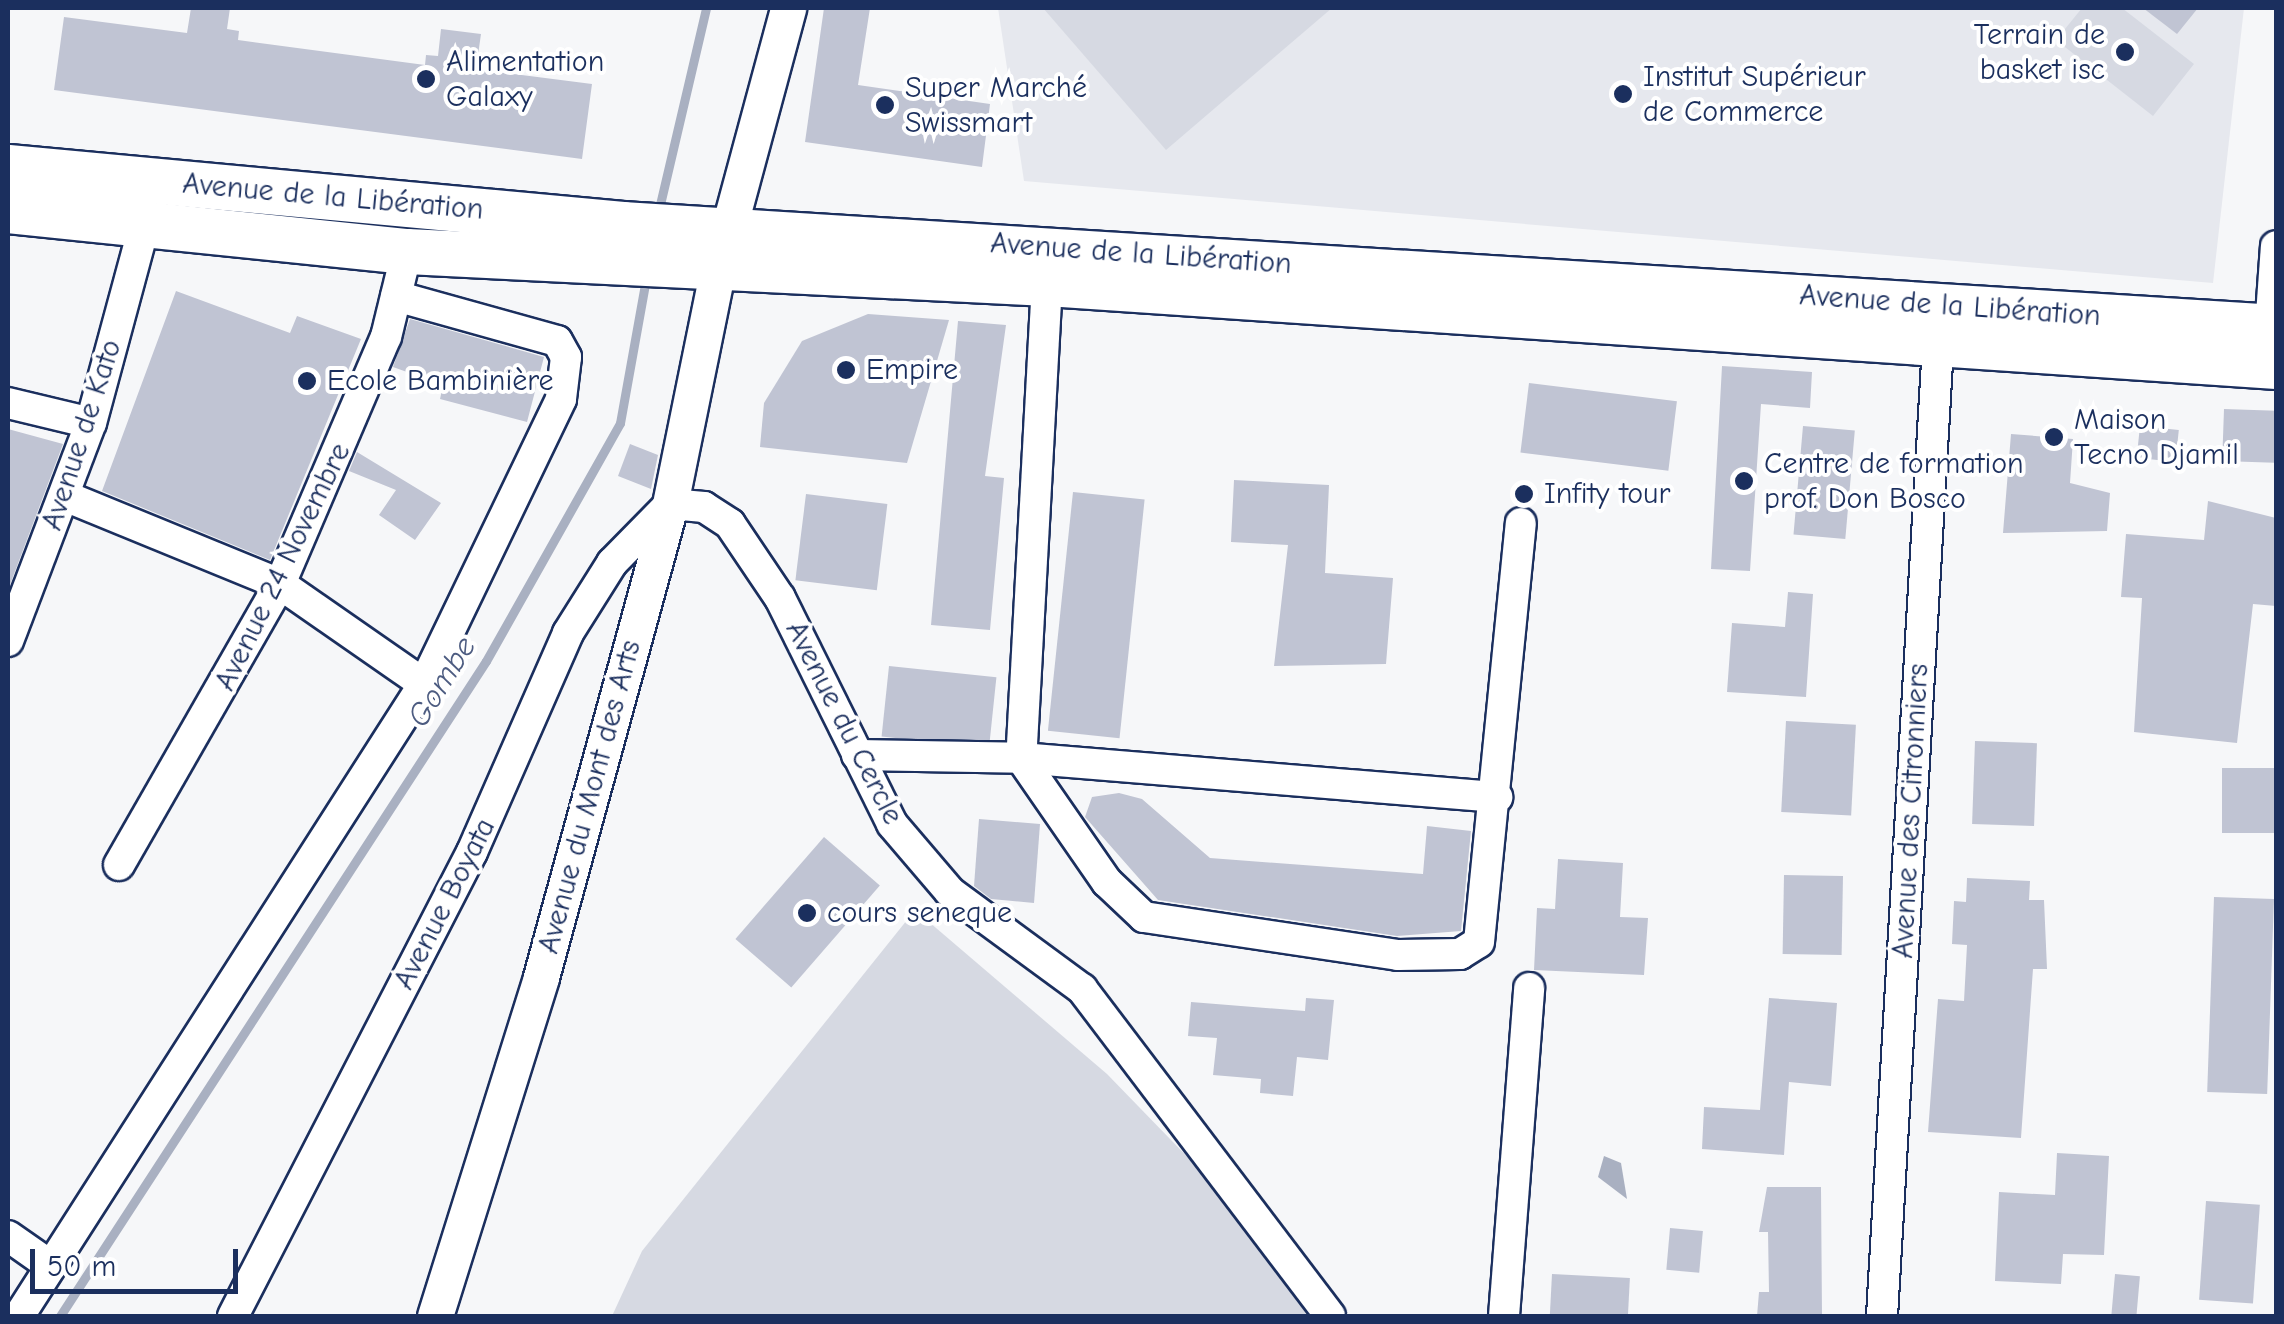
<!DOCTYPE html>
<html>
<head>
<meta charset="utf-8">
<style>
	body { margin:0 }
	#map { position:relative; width:2284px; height:1324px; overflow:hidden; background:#f6f7f9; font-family:"Comic Neue",sans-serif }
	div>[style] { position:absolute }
	.built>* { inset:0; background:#e6e8ee }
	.green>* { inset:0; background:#d6d9e2 }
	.water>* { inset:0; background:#a9b0c1 }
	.stream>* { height:9px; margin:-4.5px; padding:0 4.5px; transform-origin:4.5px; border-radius:4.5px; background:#a9b0c1 }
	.building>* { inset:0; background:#c0c4d3; transform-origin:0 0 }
	.roads { filter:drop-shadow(2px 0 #1b2f5e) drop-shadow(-2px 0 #1b2f5e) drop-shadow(0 2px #1b2f5e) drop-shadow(0 -2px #1b2f5e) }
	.minor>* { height:30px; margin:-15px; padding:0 15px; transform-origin:15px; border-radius:15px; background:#fff }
	.tertiary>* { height:35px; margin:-17.5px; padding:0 17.5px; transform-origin:17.5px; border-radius:17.5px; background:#fff }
	.primary>* { height:45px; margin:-22.5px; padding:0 22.5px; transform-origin:22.5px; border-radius:22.5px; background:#fff }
	.dots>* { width:28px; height:28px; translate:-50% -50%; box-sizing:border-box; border:5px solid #fff; border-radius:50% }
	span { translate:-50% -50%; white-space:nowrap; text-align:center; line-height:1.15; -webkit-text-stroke:8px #fff; paint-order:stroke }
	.poi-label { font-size:30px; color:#1b2f5e }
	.right { translate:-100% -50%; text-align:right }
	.left { translate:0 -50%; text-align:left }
	.street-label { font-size:30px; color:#1b2f5e }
	.water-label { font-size:32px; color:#4d5c81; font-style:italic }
	.frame { position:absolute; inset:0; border:10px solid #1b2f5e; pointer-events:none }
	.scale { position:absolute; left:30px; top:1249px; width:208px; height:45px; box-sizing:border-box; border:5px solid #1b2f5e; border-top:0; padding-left:12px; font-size:30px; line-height:35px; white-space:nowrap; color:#1b2f5e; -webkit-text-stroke:8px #fff; paint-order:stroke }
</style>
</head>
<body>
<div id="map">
	<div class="built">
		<i style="clip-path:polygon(998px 8px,2244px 8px,2213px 283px,1024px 181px)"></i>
	</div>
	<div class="green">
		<i style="clip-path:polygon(1043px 8px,1332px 8px,1166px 150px)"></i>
		<i style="clip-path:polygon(2082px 8px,2122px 8px,2194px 64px,2153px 116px,2056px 40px)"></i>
		<i style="clip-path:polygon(915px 910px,1107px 1074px,1268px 1240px,1307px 1316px,612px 1316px,642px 1251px)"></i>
	</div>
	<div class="water">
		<i style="clip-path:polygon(1604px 1156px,1621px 1163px,1627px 1199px,1598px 1177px)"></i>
	</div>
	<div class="stream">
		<i style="left:658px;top:213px;width:211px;rotate:-76.8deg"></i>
		<i style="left:60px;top:1316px;width:781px;rotate:-56.96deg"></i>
		<i style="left:486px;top:661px;width:273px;rotate:-60.6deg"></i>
		<i style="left:620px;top:423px;width:147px;rotate:-79.8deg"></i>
	</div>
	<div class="building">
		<i style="clip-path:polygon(191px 8px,230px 8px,227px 29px,239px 31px,238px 40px,425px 65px,426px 55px,438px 56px,441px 29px,481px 34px,476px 69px,592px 84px,582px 159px,54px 90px,64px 17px,187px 33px)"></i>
		<i style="clip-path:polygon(824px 8px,870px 8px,858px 85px,990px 104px,982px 167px,805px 142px)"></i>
		<i style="clip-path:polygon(2143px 8px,2198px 8px,2177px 34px)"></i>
		<i style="clip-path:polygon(176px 291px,290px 333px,297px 316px,361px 339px,270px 560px,102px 491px)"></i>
		<i style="clip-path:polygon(868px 314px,949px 320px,907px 463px,760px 447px,764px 403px,802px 341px)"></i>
		<i style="clip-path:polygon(410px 319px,544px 357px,527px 422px,440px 399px,443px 385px,393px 367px)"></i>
		<i style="clip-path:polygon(958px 321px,1006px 325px,985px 476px,1004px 478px,990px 630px,931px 625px)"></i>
		<i style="clip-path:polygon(1722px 366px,1812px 372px,1810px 408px,1761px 404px,1750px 571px,1711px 569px)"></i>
		<i style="left:1529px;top:383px;width:149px;height:70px;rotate:7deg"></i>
		<i style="left:2224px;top:409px;width:52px;height:52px;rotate:2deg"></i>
		<i style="left:1803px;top:426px;width:52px;height:109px;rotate:5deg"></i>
		<i style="left:2140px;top:426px;width:39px;height:32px;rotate:6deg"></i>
		<i style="clip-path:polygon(8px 429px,63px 444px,8px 590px)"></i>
		<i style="clip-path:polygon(2011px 434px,2073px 439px,2070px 483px,2110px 493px,2107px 531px,2003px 533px)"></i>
		<i style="clip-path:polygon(630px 444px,658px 455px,651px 489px,618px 476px)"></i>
		<i style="clip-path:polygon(357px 452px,441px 503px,415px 540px,379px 515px,396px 490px,349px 471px)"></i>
		<i style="clip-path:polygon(1234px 480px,1329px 485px,1325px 573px,1393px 578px,1386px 664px,1274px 666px,1288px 545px,1231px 542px)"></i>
		<i style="left:1073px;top:492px;width:72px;height:240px;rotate:6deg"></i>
		<i style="left:806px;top:494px;width:82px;height:87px;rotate:7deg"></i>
		<i style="clip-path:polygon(2208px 501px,2276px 518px,2276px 606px,2253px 604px,2237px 743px,2134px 732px,2142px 598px,2121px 597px,2126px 534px,2204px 540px)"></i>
		<i style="clip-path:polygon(1788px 592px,1813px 594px,1806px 697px,1727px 692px,1732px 623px,1785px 627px)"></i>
		<i style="left:889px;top:666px;width:108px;height:71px;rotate:6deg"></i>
		<i style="left:1786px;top:721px;width:70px;height:91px;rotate:3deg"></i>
		<i style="left:1975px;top:741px;width:62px;height:83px;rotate:2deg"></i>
		<i style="left:2276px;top:768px;width:65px;height:54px;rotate:90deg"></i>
		<i style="clip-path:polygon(1119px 793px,1142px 799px,1210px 858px,1423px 874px,1427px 826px,1471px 831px,1461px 931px,1397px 936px,1158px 900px,1085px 817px,1092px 797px)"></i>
		<i style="clip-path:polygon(979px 819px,1040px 824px,1034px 903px,991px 899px,974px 886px)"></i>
		<i style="left:824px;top:837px;width:74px;height:135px;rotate:41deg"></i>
		<i style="clip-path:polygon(1558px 859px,1623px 863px,1620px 917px,1648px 918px,1644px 975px,1534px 970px,1537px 908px,1555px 909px)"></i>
		<i style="left:1784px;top:875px;width:59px;height:79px;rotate:1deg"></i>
		<i style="clip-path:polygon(1967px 878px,2030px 881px,2029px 900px,2044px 900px,2047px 969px,2033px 969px,2021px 1138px,1928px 1132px,1938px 999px,1964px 1001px,1967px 945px,1952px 944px,1954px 901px,1966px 902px)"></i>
		<i style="left:2214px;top:897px;width:60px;height:195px;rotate:2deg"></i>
		<i style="clip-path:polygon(1306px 998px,1334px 1000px,1328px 1060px,1297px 1057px,1293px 1096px,1260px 1093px,1261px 1079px,1213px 1075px,1217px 1038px,1188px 1036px,1191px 1002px,1305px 1011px)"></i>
		<i style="clip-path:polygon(1769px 998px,1837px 1003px,1831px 1086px,1789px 1082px,1784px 1155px,1702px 1149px,1704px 1107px,1760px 1110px)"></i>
		<i style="clip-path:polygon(2057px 1153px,2109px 1156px,2104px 1255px,2063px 1254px,2061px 1284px,1995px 1281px,1999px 1192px,2055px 1195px)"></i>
		<i style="clip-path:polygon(1767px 1187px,1821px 1187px,1822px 1316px,1757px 1316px,1759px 1292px,1769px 1292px,1768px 1232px,1759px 1232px)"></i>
		<i style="left:2206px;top:1201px;width:54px;height:99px;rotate:4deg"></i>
		<i style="left:1670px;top:1228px;width:33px;height:42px;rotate:5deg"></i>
		<i style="left:1552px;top:1274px;width:78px;height:42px;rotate:3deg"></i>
		<i style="left:2115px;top:1274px;width:25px;height:42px;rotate:5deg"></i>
	</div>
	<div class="roads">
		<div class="minor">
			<i style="left:1047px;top:283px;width:476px;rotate:93.1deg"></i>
			<i style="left:1021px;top:758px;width:151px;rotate:55.3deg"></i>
			<i style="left:1107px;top:882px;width:51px;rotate:43.4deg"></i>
			<i style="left:1144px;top:917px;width:257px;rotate:8.5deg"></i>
			<i style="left:1398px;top:955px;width:62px;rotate:-0.9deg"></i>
			<i style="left:1460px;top:954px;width:22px;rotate:-32deg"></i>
			<i style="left:1479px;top:942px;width:421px;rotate:-84.3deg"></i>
			<i style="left:2269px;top:343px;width:97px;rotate:-85.9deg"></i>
			<i style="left:8px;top:403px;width:85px;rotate:13.5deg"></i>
			<i style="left:65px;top:496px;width:232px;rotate:22.3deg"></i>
			<i style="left:280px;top:584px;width:175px;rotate:34.8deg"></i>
			<i style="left:8px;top:641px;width:233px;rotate:-69.2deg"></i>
			<i style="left:91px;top:423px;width:204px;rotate:-74.9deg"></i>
			<i style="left:857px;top:755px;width:164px;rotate:1deg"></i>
			<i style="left:1021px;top:758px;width:478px;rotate:4.7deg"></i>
			<i style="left:119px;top:865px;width:324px;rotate:-60.2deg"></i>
			<i style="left:280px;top:584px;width:269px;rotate:-66.8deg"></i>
			<i style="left:386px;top:337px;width:89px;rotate:-76.3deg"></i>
			<i style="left:8px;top:1236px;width:49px;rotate:35deg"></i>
			<i style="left:19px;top:1316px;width:751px;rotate:-57.35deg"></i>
			<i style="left:424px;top:684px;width:316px;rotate:-64.3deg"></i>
			<i style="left:561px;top:399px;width:42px;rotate:-83.2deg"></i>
			<i style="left:566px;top:357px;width:18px;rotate:-119deg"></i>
			<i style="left:557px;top:341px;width:167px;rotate:-164.4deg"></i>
			<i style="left:233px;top:1316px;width:522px;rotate:-62.75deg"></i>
			<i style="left:472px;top:852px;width:239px;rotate:-66.3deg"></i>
			<i style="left:568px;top:633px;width:83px;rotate:-57.8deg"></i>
			<i style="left:612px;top:563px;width:83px;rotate:-45.5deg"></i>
			<i style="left:670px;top:504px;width:34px;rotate:5deg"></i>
			<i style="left:704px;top:507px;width:31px;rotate:33deg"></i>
			<i style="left:730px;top:524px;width:89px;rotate:56deg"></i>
			<i style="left:780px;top:598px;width:252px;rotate:63.6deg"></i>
			<i style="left:892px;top:824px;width:89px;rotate:49.5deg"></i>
			<i style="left:950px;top:892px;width:164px;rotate:36.3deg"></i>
			<i style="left:1082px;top:989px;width:410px;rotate:52.8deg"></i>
			<i style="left:1504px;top:1316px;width:329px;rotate:-85.6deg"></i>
			<i style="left:1882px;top:1316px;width:990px;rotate:-86.7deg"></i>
		</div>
		<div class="tertiary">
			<i style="left:435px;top:1316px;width:355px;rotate:-72.6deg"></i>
			<i style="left:541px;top:977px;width:490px;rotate:-74.7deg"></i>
			<i style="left:670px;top:504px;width:237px;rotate:-78.5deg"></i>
			<i style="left:717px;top:272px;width:273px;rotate:-74.9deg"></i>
		</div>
		<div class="primary">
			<i style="left:8px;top:167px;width:617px;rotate:5.3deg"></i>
			<i style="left:622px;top:224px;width:1657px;rotate:3.56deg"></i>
			<i style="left:8px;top:210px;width:401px;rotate:5.9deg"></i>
			<i style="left:407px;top:251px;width:641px;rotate:2.86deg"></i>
			<i style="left:1047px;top:283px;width:1232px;rotate:3.86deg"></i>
		</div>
	</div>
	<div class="dots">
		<i style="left:2125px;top:52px;background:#1b2f5e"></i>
		<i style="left:426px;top:79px;background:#1b2f5e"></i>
		<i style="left:1623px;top:94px;background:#1b2f5e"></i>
		<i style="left:885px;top:105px;background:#1b2f5e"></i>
		<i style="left:846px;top:370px;background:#1b2f5e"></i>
		<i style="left:307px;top:381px;background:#1b2f5e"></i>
		<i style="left:2054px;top:437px;background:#1b2f5e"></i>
		<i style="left:1744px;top:481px;background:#1b2f5e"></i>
		<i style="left:1524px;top:494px;background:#1b2f5e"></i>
		<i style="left:807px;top:913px;background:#1b2f5e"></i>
	</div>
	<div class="poi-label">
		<span class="right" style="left:2105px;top:52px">Terrain de<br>basket isc</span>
		<span class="left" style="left:446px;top:79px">Alimentation<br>Galaxy</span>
		<span class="left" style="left:1643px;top:94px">Institut Supérieur<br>de Commerce</span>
		<span class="left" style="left:905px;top:105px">Super Marché<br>Swissmart</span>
		<span class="left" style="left:866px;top:370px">Empire</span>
		<span class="left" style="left:327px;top:381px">Ecole Bambinière</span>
		<span class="left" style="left:2074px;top:437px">Maison<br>Tecno Djamil</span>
		<span class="left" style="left:1764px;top:481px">Centre de formation<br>prof. Don Bosco</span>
		<span class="left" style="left:1544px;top:494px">Infity tour</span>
		<span class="left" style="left:827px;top:913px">cours seneque</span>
	</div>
	<div class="street-label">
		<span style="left:333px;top:197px;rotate:5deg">Avenue de la Libération</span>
		<span style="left:1141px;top:254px;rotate:4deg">Avenue de la Libération</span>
		<span style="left:1950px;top:306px;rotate:4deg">Avenue de la Libération</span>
		<span style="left:82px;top:435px;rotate:-72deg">Avenue de Kato</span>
		<span style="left:283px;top:567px;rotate:-64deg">Avenue 24 Novembre</span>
		<span style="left:844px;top:723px;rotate:63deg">Avenue du Cercle</span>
		<span style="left:590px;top:797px;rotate:-75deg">Avenue du Mont des Arts</span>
		<span style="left:1911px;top:811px;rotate:-87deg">Avenue des Citronniers</span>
		<span style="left:445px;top:904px;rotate:-63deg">Avenue Boyata</span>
	</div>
	<div class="water-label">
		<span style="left:442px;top:682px;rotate:-58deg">Gombe</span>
	</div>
	<div class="frame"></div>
	<div class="scale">50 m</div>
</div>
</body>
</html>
